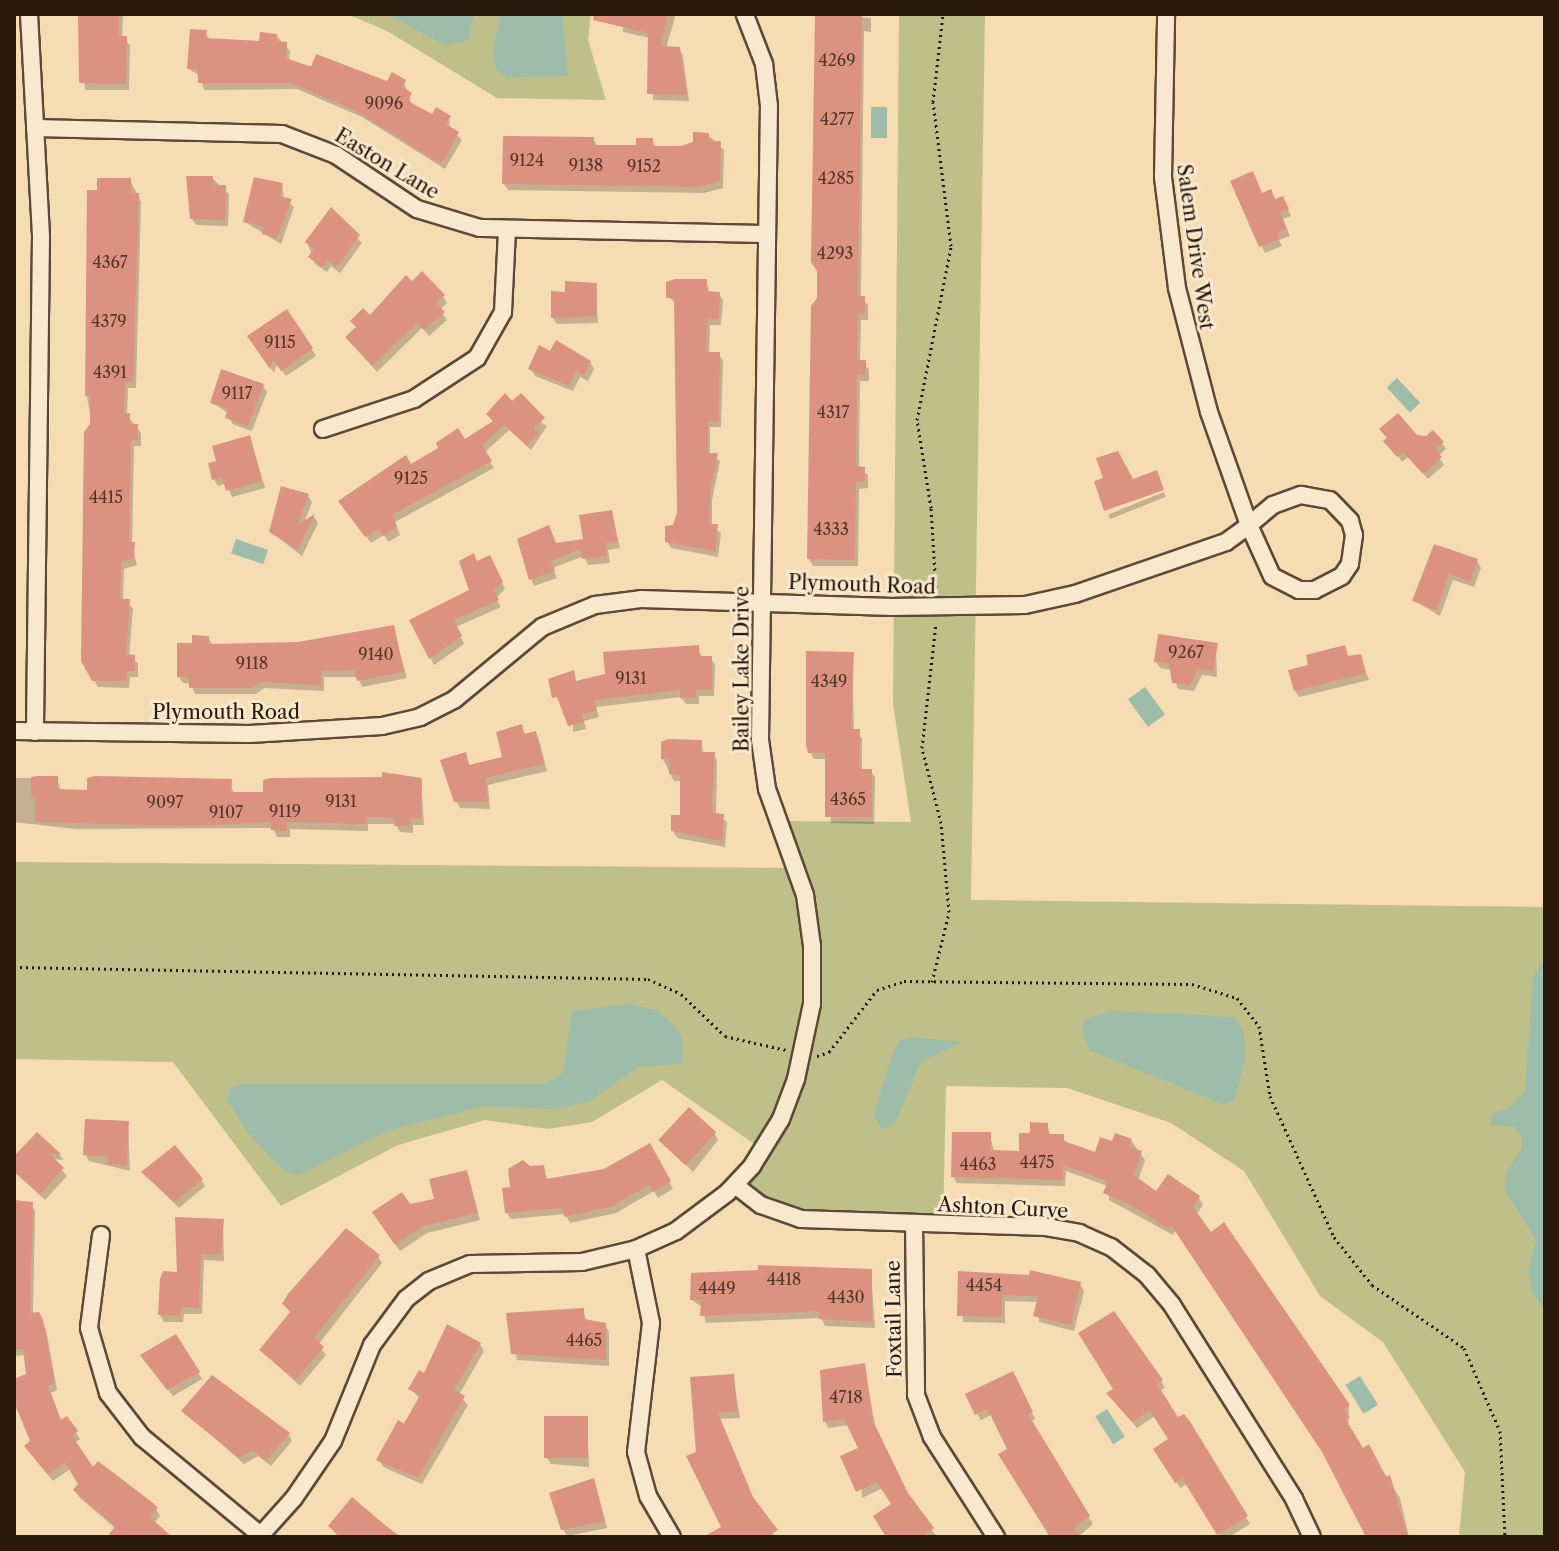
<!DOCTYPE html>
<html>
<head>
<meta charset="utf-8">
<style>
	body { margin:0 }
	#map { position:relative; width:1559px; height:1551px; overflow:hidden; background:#f5dcb3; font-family:"Libre Caslon Text",serif }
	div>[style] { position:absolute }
	.green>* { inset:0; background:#bfbf8a }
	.water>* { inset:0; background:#9dbca9; transform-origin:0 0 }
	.shadow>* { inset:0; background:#0003; transform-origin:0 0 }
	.building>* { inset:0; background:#db9281; transform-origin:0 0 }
	.path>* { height:3px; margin-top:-1.5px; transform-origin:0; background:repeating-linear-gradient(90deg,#28190c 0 2px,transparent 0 6px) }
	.roads { filter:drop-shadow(2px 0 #5b4a36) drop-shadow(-2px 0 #5b4a36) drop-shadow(0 2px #5b4a36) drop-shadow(0 -2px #5b4a36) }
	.street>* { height:16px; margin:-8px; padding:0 8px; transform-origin:8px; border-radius:8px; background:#f8e8ce }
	span { translate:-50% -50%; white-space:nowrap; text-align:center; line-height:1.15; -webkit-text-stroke:6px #f8e8ce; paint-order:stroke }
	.number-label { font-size:16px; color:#553729 }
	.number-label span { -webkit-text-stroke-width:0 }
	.street-label { font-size:20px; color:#28190c }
	.frame { position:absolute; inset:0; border:16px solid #28190c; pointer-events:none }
</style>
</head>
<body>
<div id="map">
	<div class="green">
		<i style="clip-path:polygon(347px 14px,591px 14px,588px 40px,606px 100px,497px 98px,387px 31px)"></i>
		<i style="clip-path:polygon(899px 14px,985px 14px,971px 900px,1545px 907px,1545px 1537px,1459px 1537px,1465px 1472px,1383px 1342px,1320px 1296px,1244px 1171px,1171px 1123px,1067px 1088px,946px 1086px,943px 1224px,812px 1221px,735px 1185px,763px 1150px,662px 1080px,592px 1122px,548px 1129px,485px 1120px,398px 1145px,281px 1206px,173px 1062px,14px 1059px,14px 862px,796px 868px,777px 821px,911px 822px,893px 704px)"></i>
	</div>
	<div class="water">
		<i style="clip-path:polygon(387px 14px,474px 14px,468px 40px,445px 45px)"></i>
		<i style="clip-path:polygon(501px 14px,562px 14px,568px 76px,507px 77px,496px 69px,493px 50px)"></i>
		<i style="left:871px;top:107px;width:16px;height:31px"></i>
		<i style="left:1397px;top:378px;width:34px;height:14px;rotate:47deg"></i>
		<i style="left:236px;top:539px;width:34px;height:15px;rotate:19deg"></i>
		<i style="left:1145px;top:687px;width:34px;height:21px;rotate:54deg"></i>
		<i style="clip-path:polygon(1545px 959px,1545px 1309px,1532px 1292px,1528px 1271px,1536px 1240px,1505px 1190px,1505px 1175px,1522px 1147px,1522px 1136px,1514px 1127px,1491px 1125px,1491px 1115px,1509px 1108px,1525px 1091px,1533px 977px)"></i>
		<i style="clip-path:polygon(629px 1004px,656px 1010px,670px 1021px,682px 1037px,683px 1063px,638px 1067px,590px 1101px,556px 1109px,483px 1106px,387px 1131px,299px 1175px,284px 1171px,248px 1133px,227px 1099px,231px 1087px,242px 1084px,546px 1084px,563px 1073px,572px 1011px)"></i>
		<i style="clip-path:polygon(1114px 1011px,1233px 1017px,1243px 1030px,1246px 1057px,1234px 1101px,1223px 1104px,1089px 1050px,1082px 1030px,1085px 1019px)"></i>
		<i style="clip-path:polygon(909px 1037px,962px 1042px,921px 1062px,894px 1125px,881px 1129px,874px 1115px,892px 1055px,900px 1040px)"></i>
		<i style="left:1360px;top:1376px;width:34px;height:17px;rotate:58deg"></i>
		<i style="left:1107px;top:1409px;width:33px;height:14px;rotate:57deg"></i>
	</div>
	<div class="shadow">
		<i style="clip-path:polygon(79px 14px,123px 14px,122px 38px,130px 45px,129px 90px,85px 90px)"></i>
		<i style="clip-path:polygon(622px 14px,676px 14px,666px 48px,679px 49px,683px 56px,689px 101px,653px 100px,650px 38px,623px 32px)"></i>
		<i style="clip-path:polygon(818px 14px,871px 18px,871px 32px,864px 31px,861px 298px,868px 305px,868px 320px,861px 320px,860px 362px,869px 369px,869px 381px,860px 381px,859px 468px,868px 475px,868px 488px,859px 489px,858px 566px,813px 566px,809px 559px,819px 298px)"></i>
		<i style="clip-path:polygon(205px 32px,209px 39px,261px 43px,276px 35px,290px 51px,289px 61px,388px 83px,404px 82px,412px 105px,433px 117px,449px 117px,450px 129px,462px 140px,445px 169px,362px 117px,297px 89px,204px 90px,200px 76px,189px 69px)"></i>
		<i style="clip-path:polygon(708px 135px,724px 150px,723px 188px,704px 193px,508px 190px,504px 184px,593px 139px,598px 147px,638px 147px,652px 140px,656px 148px,681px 148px)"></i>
		<i style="clip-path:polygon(212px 178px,229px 194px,228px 226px,196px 225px,192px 219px)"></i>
		<i style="clip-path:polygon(130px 180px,141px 202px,136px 388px,128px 388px,127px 415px,141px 433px,141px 446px,134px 446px,132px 544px,137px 565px,124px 569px,123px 601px,133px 608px,129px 657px,138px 663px,138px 677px,130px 677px,129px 688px,98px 687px,83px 660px,92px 425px,87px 396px,99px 192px)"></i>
		<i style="clip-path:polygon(1232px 182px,1286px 205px,1291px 216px,1283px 219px,1290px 236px,1279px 240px,1282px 246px,1265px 253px)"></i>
		<i style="clip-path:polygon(282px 184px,284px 199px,294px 207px,281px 244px,245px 222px)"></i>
		<i style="clip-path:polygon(331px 210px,362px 243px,340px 273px,331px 266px,327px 272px,315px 264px,307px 242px)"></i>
		<i style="clip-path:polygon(706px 281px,710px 293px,719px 294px,723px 300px,721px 325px,710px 325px,709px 354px,719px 354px,723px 361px,721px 427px,710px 427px,710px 455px,720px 461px,712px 500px,712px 526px,721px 533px,718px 557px,671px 548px,667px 541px,679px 512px,677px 304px,668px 297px)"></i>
		<i style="clip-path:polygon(412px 284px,443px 296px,447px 303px,440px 310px,447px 320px,429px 336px,422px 328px,377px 372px,347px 337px,357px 328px,352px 321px,370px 318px)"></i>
		<i style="clip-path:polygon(596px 285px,598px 323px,557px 324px,553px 318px,566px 294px)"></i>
		<i style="clip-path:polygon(287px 312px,316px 356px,286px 376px,277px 364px,274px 373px,254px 343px)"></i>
		<i style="clip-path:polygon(551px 354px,590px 362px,594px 369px,588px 381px,580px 377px,573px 391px,535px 376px,531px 369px)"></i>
		<i style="clip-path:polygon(263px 386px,267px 392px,252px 431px,232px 424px,229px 414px,212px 402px)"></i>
		<i style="clip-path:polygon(512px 404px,547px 426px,531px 450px,509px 430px,484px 453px,494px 468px,395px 522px,400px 535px,388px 542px,384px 535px,371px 543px,345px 508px,495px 423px)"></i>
		<i style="clip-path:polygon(1382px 430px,1442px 443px,1446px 449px,1438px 456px,1444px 465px,1428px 479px,1408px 457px,1402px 462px)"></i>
		<i style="clip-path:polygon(250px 437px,265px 488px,232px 497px,226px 483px,218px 486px,214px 479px,218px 462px)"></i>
		<i style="left:1164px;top:492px;width:5px;height:60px;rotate:68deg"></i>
		<i style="clip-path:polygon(308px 496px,312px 502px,304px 523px,314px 517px,318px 523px,302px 556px,271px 532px)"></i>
		<i style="clip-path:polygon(611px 512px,620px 548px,608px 550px,610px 563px,588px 565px,584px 556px,553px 568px,557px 578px,534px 586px,531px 579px,556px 545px,585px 541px)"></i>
		<i style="clip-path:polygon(1436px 546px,1477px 561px,1481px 568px,1474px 587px,1453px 580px,1440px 616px,1415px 601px)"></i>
		<i style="clip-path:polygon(489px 557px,505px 589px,496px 598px,501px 607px,456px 627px,464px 644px,434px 665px,412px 621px,472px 591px,477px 563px)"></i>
		<i style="clip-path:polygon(393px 628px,407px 678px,362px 687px,358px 677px,324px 677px,324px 691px,264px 688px,256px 694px,195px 694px,191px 684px,183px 683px,179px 677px,194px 645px,208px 637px,212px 644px,298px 644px)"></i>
		<i style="clip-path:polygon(1216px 645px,1217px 677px,1202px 675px,1194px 691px,1178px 689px,1172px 670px,1160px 668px,1156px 661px)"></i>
		<i style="clip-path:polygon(698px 647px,702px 658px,711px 658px,715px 665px,714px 696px,699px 696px,699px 704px,686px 704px,681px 697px,596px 707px,599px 717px,584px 721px,586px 729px,573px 732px,573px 673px,577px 683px)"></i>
		<i style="clip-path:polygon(1344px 647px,1349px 658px,1360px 656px,1369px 680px,1299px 697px,1295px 691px,1310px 667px)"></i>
		<i style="clip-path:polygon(852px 654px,854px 731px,862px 738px,862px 771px,871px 771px,875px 778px,874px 824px,831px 823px,827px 759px,814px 759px,810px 752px)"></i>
		<i style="clip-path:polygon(521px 726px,526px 736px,536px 734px,539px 740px,547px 771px,488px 785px,490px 809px,460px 808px,456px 801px,465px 754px,470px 767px,504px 759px)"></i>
		<i style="clip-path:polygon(701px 742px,704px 754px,714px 754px,717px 761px,716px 815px,727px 822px,725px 847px,677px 838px,673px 831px,682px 817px,682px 781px,674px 781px,663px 759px)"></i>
		<i style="clip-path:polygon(14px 778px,57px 778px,61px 791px,89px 792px,230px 781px,234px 794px,421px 780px,424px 825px,413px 825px,413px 833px,400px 832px,396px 824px,368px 824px,368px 831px,290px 829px,290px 837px,277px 837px,273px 828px,75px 829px,14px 822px)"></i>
		<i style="clip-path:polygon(128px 1123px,130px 1171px,89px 1161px,85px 1154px)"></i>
		<i style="clip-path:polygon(1047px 1125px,1051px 1136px,1062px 1136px,1066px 1143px,1096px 1154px,1131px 1140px,1145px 1160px,1138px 1180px,1157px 1194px,1168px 1177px,1199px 1198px,1203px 1205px,1196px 1215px,1349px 1406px,1348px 1428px,1362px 1450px,1368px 1447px,1400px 1498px,1409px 1537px,1366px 1537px,1326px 1455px,1176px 1230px,1173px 1235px,1109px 1200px,1108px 1186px,1066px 1171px,1065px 1186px,957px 1183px,953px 1176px,990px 1134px,994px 1152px,1021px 1153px,1032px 1135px)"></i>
		<i style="clip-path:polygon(714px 1133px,718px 1140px,693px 1172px,662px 1140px)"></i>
		<i style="clip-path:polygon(38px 1135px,60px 1155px,63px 1160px,53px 1159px,67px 1176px,45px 1200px,14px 1172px,14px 1160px)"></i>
		<i style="clip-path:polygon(649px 1146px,673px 1189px,658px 1198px,654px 1191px,616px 1213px,570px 1223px,565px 1214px,511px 1219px,507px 1213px,512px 1189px,529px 1168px,543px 1167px,548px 1181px,604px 1171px)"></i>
		<i style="clip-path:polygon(466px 1172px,480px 1220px,427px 1233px,400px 1251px,378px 1220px,436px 1200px)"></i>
		<i style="clip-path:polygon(144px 1173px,201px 1180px,205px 1186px,179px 1208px)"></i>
		<i style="clip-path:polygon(14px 1202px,31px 1204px,35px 1211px,33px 1314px,46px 1329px,57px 1390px,51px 1393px,61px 1422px,67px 1419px,76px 1433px,80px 1439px,75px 1443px,93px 1470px,156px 1509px,160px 1516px,154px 1523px,169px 1537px,112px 1537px,116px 1529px,79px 1497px,75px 1490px,80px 1485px,70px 1469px,53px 1481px,30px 1453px,33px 1442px,14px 1391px,14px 1381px,28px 1376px,26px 1355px,14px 1356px)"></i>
		<i style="clip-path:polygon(223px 1221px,224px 1261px,204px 1260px,202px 1314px,184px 1314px,183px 1322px,164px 1322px,160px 1315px,179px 1274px)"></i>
		<i style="clip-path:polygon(378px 1256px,382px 1263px,318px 1345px,326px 1355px,300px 1386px,261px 1350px,291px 1314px,284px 1304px)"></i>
		<i style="clip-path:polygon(871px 1271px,875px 1328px,825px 1326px,821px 1318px,706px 1323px,702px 1307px,692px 1300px)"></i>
		<i style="clip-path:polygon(960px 1273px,1080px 1284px,1084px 1291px,1074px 1331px,1039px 1322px,1038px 1302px,1005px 1301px,1005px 1323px,963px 1322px)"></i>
		<i style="clip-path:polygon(583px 1310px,587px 1322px,605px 1325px,609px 1332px,609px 1366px,517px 1360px,508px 1314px)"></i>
		<i style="clip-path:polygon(176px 1337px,202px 1379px,173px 1396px,142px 1355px)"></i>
		<i style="clip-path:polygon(480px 1344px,484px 1351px,459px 1395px,468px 1405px,422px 1484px,383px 1467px,379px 1460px,420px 1399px,411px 1389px)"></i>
		<i style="clip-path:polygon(864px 1365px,876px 1430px,908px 1497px,937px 1537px,888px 1537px,893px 1505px,883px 1488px,862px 1498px,860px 1449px,849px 1425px,828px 1428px,825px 1421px)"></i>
		<i style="clip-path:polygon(733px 1376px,740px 1418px,719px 1419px,755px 1504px,775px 1537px,729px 1537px,698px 1453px)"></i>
		<i style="clip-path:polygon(1016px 1381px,1035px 1419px,1030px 1422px,1093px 1524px,1078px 1537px,1052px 1537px,991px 1415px,981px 1420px,977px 1414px)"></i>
		<i style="clip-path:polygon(1161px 1381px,1165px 1388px,1159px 1391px,1177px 1420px,1187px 1421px,1250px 1524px,1229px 1537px,1221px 1537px,1188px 1483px,1180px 1488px,1160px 1456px,1170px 1440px,1155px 1416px,1137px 1428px,1108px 1394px)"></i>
		<i style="clip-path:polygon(184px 1411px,288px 1434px,292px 1441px,271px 1466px,258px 1456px,244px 1464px)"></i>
		<i style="clip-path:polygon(587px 1418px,589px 1467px,551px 1464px,547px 1458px)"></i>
		<i style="clip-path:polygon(593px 1480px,607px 1528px,567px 1536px,563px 1529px)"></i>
		<i style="clip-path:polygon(352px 1500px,401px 1537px,338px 1537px,331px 1527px)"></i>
	</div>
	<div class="building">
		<i style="clip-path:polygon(78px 14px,119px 14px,119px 36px,127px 36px,126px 84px,79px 83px)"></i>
		<i style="clip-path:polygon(594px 14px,668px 14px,661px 46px,680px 47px,687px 95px,647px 94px,648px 33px,593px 20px)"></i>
		<i style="clip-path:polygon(815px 14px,862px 14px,858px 296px,865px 296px,865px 314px,858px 314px,857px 360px,866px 360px,866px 375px,857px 375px,856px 466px,865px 467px,865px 482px,856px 482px,855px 560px,807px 559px,811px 306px,817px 298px,817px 271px,811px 262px)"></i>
		<i style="clip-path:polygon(190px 29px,207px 30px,206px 38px,259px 41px,260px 32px,277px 34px,276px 41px,287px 42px,286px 58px,311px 67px,316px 54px,387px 81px,392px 72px,406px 80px,402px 87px,412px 93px,408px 101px,432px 114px,436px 107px,451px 116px,446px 124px,459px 132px,441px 164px,356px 111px,292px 83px,198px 83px,198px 69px,187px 69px)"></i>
		<i style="clip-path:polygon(693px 132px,709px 133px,709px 141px,721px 141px,720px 181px,699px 187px,502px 184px,503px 136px,594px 137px,594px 145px,636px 145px,636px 138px,653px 138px,653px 146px,681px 146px,693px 142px)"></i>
		<i style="clip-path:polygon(1253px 171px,1262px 193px,1271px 189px,1275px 199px,1283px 196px,1289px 209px,1280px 212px,1287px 229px,1277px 233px,1280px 239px,1259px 247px,1230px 181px)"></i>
		<i style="clip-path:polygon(186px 176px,213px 176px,213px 185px,226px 185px,225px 220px,190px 219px)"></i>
		<i style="clip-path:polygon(254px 177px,283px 183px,280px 196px,292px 199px,277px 238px,262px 234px,264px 227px,243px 222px)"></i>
		<i style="clip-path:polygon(97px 178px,131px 178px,131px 193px,139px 193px,133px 382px,125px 382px,124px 413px,130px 413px,130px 424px,138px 424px,138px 440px,131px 440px,129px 542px,135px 542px,134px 558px,121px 562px,120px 599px,130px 599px,126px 654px,135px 655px,135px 671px,127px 671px,127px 681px,92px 681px,81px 661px,84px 432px,90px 424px,90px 396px,85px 396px,87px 190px,97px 190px)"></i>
		<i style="clip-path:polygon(331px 207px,360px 235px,336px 267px,327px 260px,322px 267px,308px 257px,314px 249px,305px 242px)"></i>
		<i style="clip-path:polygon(422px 271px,445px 295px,436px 303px,445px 312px,424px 330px,417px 323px,372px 366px,345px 337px,356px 327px,350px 321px,363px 308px,370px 315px,406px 275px,412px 281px)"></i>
		<i style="clip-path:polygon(675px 279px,707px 279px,707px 291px,720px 292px,719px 319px,707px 319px,706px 352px,720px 352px,719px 421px,708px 421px,708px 453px,718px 453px,710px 492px,709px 524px,718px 524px,715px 551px,665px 542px,665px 526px,673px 525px,677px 512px,674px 298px,666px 298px,666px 282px)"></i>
		<i style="clip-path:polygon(565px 281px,597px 283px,596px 316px,551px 318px,551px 291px,565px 292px)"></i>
		<i style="clip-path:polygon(287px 309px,313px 348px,281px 371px,273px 360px,270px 369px,247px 336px)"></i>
		<i style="clip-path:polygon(556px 340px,591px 361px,584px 375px,576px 371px,569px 386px,528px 369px,539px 345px,550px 351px)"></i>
		<i style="clip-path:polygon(221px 369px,264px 384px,248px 426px,225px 418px,228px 409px,210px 403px)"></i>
		<i style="clip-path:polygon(505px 393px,512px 401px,521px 393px,545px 418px,534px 428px,539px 433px,527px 445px,504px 425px,482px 445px,492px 461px,393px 514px,397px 527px,383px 536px,379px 529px,365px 537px,338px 501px,406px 455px,411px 464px,438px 448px,436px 443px,458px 428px,465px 439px,493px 421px,486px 414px)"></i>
		<i style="clip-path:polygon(1398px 413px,1417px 435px,1426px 436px,1433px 430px,1444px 442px,1435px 449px,1442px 457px,1423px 474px,1403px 452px,1397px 457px,1383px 441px,1387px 438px,1379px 429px)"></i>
		<i style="clip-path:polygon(250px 435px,262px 481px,226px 491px,222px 477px,212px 480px,208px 463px,216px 461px,212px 446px)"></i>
		<i style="clip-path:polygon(1118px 451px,1133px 479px,1157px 470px,1164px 490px,1104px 511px,1094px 481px,1103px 478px,1096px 458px)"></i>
		<i style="clip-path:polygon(281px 486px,309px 494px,298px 524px,315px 514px,298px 550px,269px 532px)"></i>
		<i style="clip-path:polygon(612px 510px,618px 541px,605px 543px,607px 556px,582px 559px,580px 549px,551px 561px,555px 571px,529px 580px,517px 539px,549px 525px,556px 543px,583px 539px,579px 515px)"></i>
		<i style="clip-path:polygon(1434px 544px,1478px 559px,1470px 582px,1449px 574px,1437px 610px,1412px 601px)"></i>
		<i style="clip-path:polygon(474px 553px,477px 561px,490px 555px,503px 582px,494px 590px,499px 600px,454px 620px,462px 636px,429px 659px,409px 620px,469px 590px,459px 561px)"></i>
		<i style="clip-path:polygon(394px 625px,404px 672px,357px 681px,354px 670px,321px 671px,321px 685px,260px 682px,252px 688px,189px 688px,189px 677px,177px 677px,177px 643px,192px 643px,192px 635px,209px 636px,209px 644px,298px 642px)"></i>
		<i style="clip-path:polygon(1158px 634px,1218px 643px,1213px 671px,1198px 669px,1190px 685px,1172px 683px,1169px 664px,1154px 662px)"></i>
		<i style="clip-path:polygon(699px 645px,699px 656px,712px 656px,712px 690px,696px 690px,696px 698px,680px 698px,680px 690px,594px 700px,597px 711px,582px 714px,584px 722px,568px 726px,557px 697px,552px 698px,548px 679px,574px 670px,576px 681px,605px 674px,603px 652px)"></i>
		<i style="clip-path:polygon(1345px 645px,1348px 656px,1361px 654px,1366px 673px,1294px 691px,1288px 670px,1308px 665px,1306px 655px)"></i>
		<i style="clip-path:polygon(806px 651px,854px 652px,851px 729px,860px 729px,859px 769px,872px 769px,872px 817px,825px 817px,825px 753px,808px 753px,806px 745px)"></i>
		<i style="clip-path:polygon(522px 724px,524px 734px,536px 731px,544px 764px,485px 778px,488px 802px,454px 802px,440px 760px,466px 752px,469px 765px,502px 757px,496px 732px)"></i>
		<i style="clip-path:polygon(668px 739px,702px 740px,701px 752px,715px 752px,712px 801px,713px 813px,724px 814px,722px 841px,671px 831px,671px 815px,680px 815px,680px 775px,669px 774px,669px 759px,661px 759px,661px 742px)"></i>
		<i style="clip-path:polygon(382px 772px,422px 778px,421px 819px,410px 818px,410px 826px,394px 826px,394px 818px,365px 817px,365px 824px,287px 822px,287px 831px,271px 830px,271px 822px,189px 826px,35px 822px,35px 797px,31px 797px,31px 777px,38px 776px,58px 776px,58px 789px,87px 790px,87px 778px,95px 776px,232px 779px,231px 792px,263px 792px,263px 780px,271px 778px,382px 777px)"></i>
		<i style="left:689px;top:1107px;width:37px;height:45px;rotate:43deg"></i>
		<i style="clip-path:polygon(85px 1119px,129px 1121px,127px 1165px,108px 1164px,108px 1156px,83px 1155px)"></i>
		<i style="clip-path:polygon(1030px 1122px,1048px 1123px,1048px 1134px,1064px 1134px,1064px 1141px,1095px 1152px,1100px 1137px,1112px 1141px,1115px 1133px,1132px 1139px,1129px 1147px,1142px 1151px,1134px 1175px,1156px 1191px,1168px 1174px,1200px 1196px,1193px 1207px,1211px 1232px,1224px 1222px,1350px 1405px,1344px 1409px,1350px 1418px,1346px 1420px,1363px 1448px,1369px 1444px,1386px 1477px,1390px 1475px,1408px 1537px,1366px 1537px,1322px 1452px,1171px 1225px,1169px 1229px,1128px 1203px,1103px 1193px,1107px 1183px,1102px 1179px,1063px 1165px,1063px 1180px,951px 1177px,952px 1132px,991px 1132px,991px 1150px,1019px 1151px,1019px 1133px,1030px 1133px)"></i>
		<i style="clip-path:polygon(37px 1132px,61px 1154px,49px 1153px,64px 1168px,40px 1194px,14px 1171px,14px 1156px)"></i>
		<i style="clip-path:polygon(650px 1143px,671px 1181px,653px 1192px,649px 1185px,612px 1206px,564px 1217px,562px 1208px,505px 1213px,502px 1188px,510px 1187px,508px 1169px,523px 1160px,530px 1166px,544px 1165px,546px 1179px,604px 1169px)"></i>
		<i style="clip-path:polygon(175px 1145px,203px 1179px,174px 1202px,141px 1172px)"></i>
		<i style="clip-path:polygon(467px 1170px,478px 1213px,423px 1226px,395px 1245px,372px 1212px,402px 1192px,410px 1204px,434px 1199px,429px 1179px)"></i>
		<i style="clip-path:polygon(14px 1200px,33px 1202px,30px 1313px,39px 1312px,43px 1320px,55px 1383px,48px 1386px,61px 1420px,67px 1416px,78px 1431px,72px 1436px,93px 1467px,98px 1461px,153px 1503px,158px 1508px,150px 1517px,172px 1537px,107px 1537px,115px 1526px,73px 1490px,78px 1484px,65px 1463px,48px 1475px,24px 1446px,30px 1441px,14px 1402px,14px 1379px,26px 1374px,23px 1349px,14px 1350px)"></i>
		<i style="clip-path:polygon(175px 1217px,224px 1219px,221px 1255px,201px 1254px,199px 1308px,181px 1307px,180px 1316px,158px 1315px,160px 1279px,163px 1271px,177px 1272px)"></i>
		<i style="clip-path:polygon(346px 1228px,380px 1255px,314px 1338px,324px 1347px,295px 1380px,259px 1350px,291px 1311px,282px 1304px,288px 1294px)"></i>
		<i style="clip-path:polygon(758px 1265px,872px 1269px,872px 1322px,819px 1319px,819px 1311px,700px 1316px,701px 1300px,690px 1300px,691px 1273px,758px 1270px)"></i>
		<i style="clip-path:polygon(1030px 1270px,1081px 1282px,1071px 1325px,1033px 1316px,1038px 1296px,1002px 1295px,1002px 1317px,957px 1316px,958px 1271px,1029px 1275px)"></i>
		<i style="clip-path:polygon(584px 1308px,584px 1319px,606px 1323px,606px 1360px,511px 1354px,506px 1313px)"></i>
		<i style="clip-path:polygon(1114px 1311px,1163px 1380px,1157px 1384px,1178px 1417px,1184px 1414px,1189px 1420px,1248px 1516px,1217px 1535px,1182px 1478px,1175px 1483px,1153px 1449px,1168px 1439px,1150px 1411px,1132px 1422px,1106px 1393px,1113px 1389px,1078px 1333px)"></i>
		<i style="clip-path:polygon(447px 1324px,481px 1343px,454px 1390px,465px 1396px,418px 1478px,376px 1460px,398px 1420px,404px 1424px,420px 1395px,408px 1389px,419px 1370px,424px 1373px)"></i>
		<i style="clip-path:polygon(176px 1334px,200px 1372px,167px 1390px,140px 1355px)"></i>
		<i style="clip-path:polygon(865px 1363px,873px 1421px,908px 1493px,934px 1528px,920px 1537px,886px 1537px,873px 1516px,891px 1504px,877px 1482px,856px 1492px,840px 1456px,858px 1448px,844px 1419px,823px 1422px,820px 1370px)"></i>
		<i style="clip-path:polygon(1013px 1371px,1033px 1412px,1028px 1414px,1090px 1516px,1074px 1527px,1080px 1537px,1050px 1537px,998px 1454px,1007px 1449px,990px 1414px,986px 1409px,975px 1415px,965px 1394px)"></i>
		<i style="clip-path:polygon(734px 1374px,737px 1411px,718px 1413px,753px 1497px,778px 1530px,766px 1537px,703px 1537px,721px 1527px,686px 1456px,696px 1452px,690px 1377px)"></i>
		<i style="clip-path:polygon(212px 1375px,290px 1433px,266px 1461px,253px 1450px,239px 1458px,181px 1411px)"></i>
		<i style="left:544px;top:1416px;width:44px;height:42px"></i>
		<i style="clip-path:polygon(594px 1478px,605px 1521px,561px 1530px,549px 1493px)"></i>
		<i style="clip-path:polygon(352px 1497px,399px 1537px,341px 1537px,328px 1526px)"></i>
	</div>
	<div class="path">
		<i style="left:936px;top:588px;width:80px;rotate:-93.6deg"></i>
		<i style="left:931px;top:508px;width:89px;rotate:-99deg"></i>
		<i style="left:917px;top:420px;width:177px;rotate:-78.9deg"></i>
		<i style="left:951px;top:246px;width:145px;rotate:-97.1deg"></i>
		<i style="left:933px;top:102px;width:89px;rotate:-83.5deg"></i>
		<i style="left:14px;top:967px;width:634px;rotate:1.08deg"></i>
		<i style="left:648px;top:979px;width:36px;rotate:24deg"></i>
		<i style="left:681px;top:994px;width:61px;rotate:43.7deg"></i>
		<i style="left:725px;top:1036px;width:63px;rotate:12.9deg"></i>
		<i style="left:932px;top:982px;width:72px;rotate:-76.3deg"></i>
		<i style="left:949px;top:912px;width:89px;rotate:-95.1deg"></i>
		<i style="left:941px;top:823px;width:77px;rotate:-104.2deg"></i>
		<i style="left:922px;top:748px;width:125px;rotate:-83.6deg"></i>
		<i style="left:817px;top:1056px;width:13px;rotate:-18deg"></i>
		<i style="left:829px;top:1052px;width:78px;rotate:-52.3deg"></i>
		<i style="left:877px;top:990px;width:28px;rotate:-18deg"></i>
		<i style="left:904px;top:981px;width:288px;rotate:0.6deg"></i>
		<i style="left:1192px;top:984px;width:47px;rotate:17.3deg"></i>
		<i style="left:1237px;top:998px;width:36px;rotate:52deg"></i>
		<i style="left:1259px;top:1026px;width:71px;rotate:81.1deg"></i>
		<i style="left:1270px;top:1096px;width:155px;rotate:65.6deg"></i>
		<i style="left:1334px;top:1237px;width:61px;rotate:51.6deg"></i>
		<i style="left:1372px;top:1285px;width:112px;rotate:34.4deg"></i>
		<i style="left:1464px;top:1348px;width:90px;rotate:66.6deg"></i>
		<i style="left:1500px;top:1431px;width:106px;rotate:87.3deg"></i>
	</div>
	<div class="roads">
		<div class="street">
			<i style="left:29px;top:14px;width:223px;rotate:86.9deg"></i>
			<i style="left:41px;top:237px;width:495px;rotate:90.7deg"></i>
			<i style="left:35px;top:128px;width:247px;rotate:1.4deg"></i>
			<i style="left:282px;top:134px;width:58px;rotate:21.3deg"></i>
			<i style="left:336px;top:155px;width:97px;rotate:33.7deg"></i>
			<i style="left:417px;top:209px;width:66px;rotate:16.8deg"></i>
			<i style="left:480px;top:228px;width:287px;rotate:1.2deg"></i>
			<i style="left:323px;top:429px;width:96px;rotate:-18.2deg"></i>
			<i style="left:414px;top:399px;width:75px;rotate:-33.1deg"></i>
			<i style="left:477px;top:358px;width:53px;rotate:-60.5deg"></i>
			<i style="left:503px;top:312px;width:82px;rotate:-87.2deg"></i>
			<i style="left:1301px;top:495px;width:29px;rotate:10deg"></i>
			<i style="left:1330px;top:500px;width:29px;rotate:46deg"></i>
			<i style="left:1350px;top:521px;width:15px;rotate:74deg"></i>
			<i style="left:1354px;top:535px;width:29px;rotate:98deg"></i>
			<i style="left:1350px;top:564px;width:14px;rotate:124deg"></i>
			<i style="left:1342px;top:576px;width:30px;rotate:153deg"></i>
			<i style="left:1315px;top:590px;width:16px;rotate:180deg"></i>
			<i style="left:1299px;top:590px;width:30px;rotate:-153deg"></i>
			<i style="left:1272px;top:576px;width:56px;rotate:-114.3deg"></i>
			<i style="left:1249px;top:525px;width:31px;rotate:-40deg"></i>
			<i style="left:1273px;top:505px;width:30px;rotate:-20deg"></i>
			<i style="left:14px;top:731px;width:236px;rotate:0.7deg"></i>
			<i style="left:250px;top:734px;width:132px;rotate:-3.5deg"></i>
			<i style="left:382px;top:726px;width:39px;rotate:-13deg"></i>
			<i style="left:420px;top:717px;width:39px;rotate:-27deg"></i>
			<i style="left:455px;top:699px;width:113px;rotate:-39.6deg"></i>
			<i style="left:542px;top:627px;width:57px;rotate:-22.5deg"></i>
			<i style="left:595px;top:605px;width:46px;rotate:-7.4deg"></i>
			<i style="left:641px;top:599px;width:251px;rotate:1.8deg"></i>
			<i style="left:892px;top:607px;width:133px;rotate:-0.9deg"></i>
			<i style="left:1025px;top:605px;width:51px;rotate:-12.4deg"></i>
			<i style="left:1075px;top:594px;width:160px;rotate:-19deg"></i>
			<i style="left:1226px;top:542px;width:29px;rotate:-36deg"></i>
			<i style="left:1249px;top:525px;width:120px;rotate:-109.5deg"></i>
			<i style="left:1209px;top:412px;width:128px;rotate:-104.5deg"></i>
			<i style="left:1177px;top:288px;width:112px;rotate:-97.2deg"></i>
			<i style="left:1163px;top:177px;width:163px;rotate:-88.9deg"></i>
			<i style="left:735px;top:1185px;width:33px;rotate:38deg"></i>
			<i style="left:761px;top:1205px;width:42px;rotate:19.3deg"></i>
			<i style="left:801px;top:1219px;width:245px;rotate:1.9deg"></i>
			<i style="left:1046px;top:1227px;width:34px;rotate:10deg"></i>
			<i style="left:1079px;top:1233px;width:35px;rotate:24deg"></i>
			<i style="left:1111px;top:1247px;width:46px;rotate:37.9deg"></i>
			<i style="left:1147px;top:1275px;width:39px;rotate:50deg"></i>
			<i style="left:1172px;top:1305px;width:229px;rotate:57.8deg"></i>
			<i style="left:1294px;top:1499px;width:42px;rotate:64.7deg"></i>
			<i style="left:914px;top:1223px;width:172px;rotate:89.3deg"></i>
			<i style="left:916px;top:1395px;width:45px;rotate:69.1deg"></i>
			<i style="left:932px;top:1437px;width:119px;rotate:57.4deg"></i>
			<i style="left:101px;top:1235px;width:94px;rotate:97.4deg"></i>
			<i style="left:89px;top:1328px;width:68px;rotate:73.7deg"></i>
			<i style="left:108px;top:1393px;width:56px;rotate:52.3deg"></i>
			<i style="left:142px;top:1437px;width:157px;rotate:39.6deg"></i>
			<i style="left:636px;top:1249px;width:76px;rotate:78.5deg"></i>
			<i style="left:651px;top:1323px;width:130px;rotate:96.6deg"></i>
			<i style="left:636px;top:1452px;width:46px;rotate:74.7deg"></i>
			<i style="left:648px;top:1496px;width:48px;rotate:59.7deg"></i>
			<i style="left:259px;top:1537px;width:52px;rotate:-48.1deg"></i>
			<i style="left:294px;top:1498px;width:69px;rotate:-55.6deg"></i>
			<i style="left:333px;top:1441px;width:104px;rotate:-67.9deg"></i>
			<i style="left:372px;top:1345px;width:57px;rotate:-53.5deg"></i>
			<i style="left:406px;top:1299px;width:29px;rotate:-38deg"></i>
			<i style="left:429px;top:1281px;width:44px;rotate:-22.5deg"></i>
			<i style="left:470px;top:1264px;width:112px;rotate:-1deg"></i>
			<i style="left:582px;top:1262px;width:56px;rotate:-13.5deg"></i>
			<i style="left:636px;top:1249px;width:44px;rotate:-24.2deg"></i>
			<i style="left:676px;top:1231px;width:64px;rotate:-36.7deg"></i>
			<i style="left:727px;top:1193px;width:37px;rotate:-47deg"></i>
			<i style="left:752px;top:1166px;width:55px;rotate:-58.3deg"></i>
			<i style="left:781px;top:1119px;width:43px;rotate:-69.4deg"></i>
			<i style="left:796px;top:1079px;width:77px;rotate:-78deg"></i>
			<i style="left:812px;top:1004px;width:58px;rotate:-90deg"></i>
			<i style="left:812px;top:946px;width:51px;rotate:-97.8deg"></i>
			<i style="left:805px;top:895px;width:113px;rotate:-109.7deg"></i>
			<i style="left:767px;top:789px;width:49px;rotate:-98.1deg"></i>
			<i style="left:760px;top:740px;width:634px;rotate:-89.19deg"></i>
			<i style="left:769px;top:106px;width:42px;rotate:-96.8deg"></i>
			<i style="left:764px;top:64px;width:53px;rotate:-111.2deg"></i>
		</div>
	</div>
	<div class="number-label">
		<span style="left:837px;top:60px">4269</span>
		<span style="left:384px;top:103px">9096</span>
		<span style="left:837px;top:119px">4277</span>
		<span style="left:527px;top:160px">9124</span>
		<span style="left:586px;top:165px">9138</span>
		<span style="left:644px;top:166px">9152</span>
		<span style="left:836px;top:178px">4285</span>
		<span style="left:835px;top:253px">4293</span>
		<span style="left:110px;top:262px">4367</span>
		<span style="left:109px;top:321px">4379</span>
		<span style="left:280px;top:342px">9115</span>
		<span style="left:110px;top:372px">4391</span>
		<span style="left:237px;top:393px">9117</span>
		<span style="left:833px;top:412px">4317</span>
		<span style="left:411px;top:478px">9125</span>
		<span style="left:106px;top:497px">4415</span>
		<span style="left:831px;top:529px">4333</span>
		<span style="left:1186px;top:652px">9267</span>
		<span style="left:376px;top:654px">9140</span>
		<span style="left:252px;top:663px">9118</span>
		<span style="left:631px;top:678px">9131</span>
		<span style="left:829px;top:681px">4349</span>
		<span style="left:848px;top:799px">4365</span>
		<span style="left:341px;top:801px">9131</span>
		<span style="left:165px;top:802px">9097</span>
		<span style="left:285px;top:811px">9119</span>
		<span style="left:226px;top:812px">9107</span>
		<span style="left:1037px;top:1162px">4475</span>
		<span style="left:978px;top:1164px">4463</span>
		<span style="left:784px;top:1279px">4418</span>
		<span style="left:984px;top:1285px">4454</span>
		<span style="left:717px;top:1288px">4449</span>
		<span style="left:846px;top:1297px">4430</span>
		<span style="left:584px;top:1340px">4465</span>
		<span style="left:846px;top:1397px">4718</span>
	</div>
	<div class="street-label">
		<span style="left:387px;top:164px;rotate:31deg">Easton Lane</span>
		<span style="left:1195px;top:247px;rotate:82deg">Salem Drive West</span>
		<span style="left:862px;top:585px;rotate:2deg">Plymouth Road</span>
		<span style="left:742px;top:669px;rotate:-90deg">Bailey Lake Drive</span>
		<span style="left:226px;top:712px">Plymouth Road</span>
		<span style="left:1003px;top:1208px;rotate:3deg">Ashton Curve</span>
		<span style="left:894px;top:1319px;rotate:-91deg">Foxtail Lane</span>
	</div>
	<div class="frame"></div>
</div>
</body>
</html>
